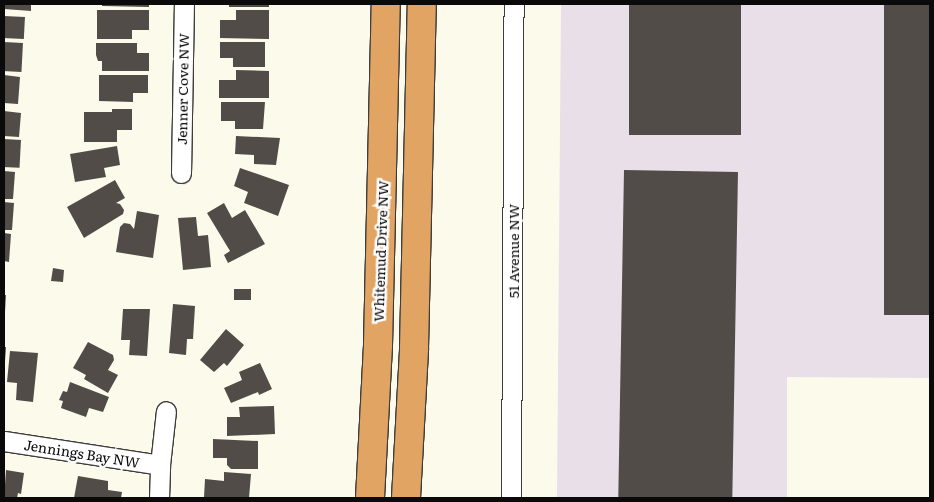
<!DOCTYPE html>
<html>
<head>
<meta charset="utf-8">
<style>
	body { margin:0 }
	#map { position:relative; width:934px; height:502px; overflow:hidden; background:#fcfaea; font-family:Literata,serif }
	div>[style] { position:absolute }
	.industrial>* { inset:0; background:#e8dfe8 }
	.building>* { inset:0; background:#514c48; transform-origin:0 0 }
	.roads { filter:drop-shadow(1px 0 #3d3d3d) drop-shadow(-1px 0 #3d3d3d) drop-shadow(0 1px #3d3d3d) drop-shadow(0 -1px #3d3d3d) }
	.street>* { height:19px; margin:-9.5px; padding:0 9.5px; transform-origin:9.5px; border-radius:9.5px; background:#fff }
	.highway>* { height:28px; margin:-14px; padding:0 14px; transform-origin:14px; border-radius:14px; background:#e1a462 }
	span { translate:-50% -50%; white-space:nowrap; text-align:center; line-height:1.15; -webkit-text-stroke:5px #fff; paint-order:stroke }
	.street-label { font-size:14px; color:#0a0a0a }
	.frame { position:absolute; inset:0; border:5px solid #0a0a0a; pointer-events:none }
</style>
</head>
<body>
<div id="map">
	<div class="industrial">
		<i style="clip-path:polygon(561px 4px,930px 4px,930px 378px,787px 377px,787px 498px,557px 498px)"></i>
	</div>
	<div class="building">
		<i style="clip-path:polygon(4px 4px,31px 4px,31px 11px,4px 9px)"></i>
		<i style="clip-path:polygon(102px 4px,149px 4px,149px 7px,102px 6px)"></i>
		<i style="left:229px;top:4px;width:40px;height:3px"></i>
		<i style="left:629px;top:4px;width:112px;height:131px"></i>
		<i style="left:884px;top:4px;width:46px;height:311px"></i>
		<i style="clip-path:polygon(97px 10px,149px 10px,149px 30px,132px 30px,132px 39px,97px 39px)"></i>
		<i style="clip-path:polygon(236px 10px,269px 10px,269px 39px,220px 38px,220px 20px,236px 20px)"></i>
		<i style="left:4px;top:16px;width:21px;height:22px;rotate:3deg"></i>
		<i style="left:4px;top:42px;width:19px;height:29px;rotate:3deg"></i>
		<i style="clip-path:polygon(220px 42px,265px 42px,265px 67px,233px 67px,233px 58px,220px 58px)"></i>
		<i style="clip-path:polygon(96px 43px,137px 43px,137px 53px,149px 53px,149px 71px,102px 71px,102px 61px,98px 61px,96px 55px)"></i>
		<i style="clip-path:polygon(236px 70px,269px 71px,269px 98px,219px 98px,219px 80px,236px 80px)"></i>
		<i style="clip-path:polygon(4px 75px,20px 77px,18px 104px,4px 103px)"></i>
		<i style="clip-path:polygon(99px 75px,148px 75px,148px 93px,133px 93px,133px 102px,99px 101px)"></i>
		<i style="clip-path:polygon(221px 102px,265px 102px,263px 129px,235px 129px,235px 121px,221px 121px)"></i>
		<i style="clip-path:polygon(112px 109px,132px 109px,132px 130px,117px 130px,117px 142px,84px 142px,84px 112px,112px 112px)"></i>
		<i style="clip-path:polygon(4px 111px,21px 113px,19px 137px,4px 136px)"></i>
		<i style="clip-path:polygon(236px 136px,280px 138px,276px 165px,254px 164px,254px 155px,235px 154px)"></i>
		<i style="left:4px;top:139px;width:17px;height:28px;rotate:3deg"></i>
		<i style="clip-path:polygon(117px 146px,120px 165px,104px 168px,106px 177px,75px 182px,70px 154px)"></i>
		<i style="clip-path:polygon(240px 168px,289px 185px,278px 216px,244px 203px,248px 192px,234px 186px)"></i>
		<i style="left:624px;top:170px;width:114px;height:328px;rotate:1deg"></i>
		<i style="clip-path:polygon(4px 171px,15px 172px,13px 199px,4px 199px)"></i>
		<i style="clip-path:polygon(115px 180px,125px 198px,116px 203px,120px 204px,124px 210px,123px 214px,84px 238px,67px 207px)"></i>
		<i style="clip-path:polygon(4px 202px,14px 203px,12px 230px,4px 230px)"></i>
		<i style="clip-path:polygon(224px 203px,232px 218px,245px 210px,265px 244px,228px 263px,224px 255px,230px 251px,207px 213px)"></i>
		<i style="clip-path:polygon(137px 211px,159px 215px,153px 258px,116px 252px,120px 227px,124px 223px,130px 224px,134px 229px)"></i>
		<i style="clip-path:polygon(196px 217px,198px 236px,208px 235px,211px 267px,183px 270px,178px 218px)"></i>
		<i style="clip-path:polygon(4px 233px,11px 234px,9px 262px,4px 261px)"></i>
		<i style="clip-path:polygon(53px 268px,64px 270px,63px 282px,51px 281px)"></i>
		<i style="left:234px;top:289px;width:17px;height:11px"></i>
		<i style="clip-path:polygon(4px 295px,6px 295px,5px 312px,4px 312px)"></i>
		<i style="clip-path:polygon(173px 304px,195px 306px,193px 339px,187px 339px,186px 355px,169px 353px)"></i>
		<i style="clip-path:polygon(123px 309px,150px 309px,147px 356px,129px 355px,130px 340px,121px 340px)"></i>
		<i style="clip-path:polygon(226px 329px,244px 345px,227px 366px,224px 363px,214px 372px,200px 360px)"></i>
		<i style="clip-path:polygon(88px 342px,113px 355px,114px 360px,108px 370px,118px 375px,108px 393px,84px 379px,86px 375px,73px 368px)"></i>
		<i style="clip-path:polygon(4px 347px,6px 347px,5px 362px,4px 362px)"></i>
		<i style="clip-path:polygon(10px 351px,38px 353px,33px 402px,16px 400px,17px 383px,7px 382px)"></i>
		<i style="clip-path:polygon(260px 363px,272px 389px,259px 395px,258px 392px,231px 403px,224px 388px,242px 380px,239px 372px)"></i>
		<i style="clip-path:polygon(70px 382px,109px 397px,103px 412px,89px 408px,86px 417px,61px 408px,63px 401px,59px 400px,63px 391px,67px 392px)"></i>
		<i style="clip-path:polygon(274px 406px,275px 434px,227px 436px,227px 417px,240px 417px,239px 407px)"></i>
		<i style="clip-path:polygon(213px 439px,258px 441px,258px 469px,231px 469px,227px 465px,227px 458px,213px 458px)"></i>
		<i style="clip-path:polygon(6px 470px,24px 473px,21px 494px,18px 493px,17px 498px,4px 498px)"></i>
		<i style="clip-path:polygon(224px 472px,251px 474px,249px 498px,204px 497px,205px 479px,224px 481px)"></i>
		<i style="clip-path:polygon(78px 476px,108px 481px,108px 490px,122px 492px,121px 498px,74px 498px)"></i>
	</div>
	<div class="roads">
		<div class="street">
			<i style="left:181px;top:173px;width:169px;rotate:-89deg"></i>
			<i style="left:4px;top:441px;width:158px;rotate:8.7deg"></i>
			<i style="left:159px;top:498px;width:33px;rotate:-88deg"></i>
			<i style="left:160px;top:465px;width:54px;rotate:-83.7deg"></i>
			<i style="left:511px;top:498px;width:494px;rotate:-89.7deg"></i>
		</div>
		<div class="highway">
			<i style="left:370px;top:498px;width:153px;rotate:-87deg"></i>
			<i style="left:378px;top:345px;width:341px;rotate:-88.7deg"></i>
			<i style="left:406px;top:498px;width:150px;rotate:-86.9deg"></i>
			<i style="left:414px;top:348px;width:344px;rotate:-88.7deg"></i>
		</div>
	</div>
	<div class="street-label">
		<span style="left:182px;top:89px;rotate:-89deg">Jenner Cove NW</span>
		<span style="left:380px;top:251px;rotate:-88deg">Whitemud Drive NW</span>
		<span style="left:513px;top:251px;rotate:-90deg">51 Avenue NW</span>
		<span style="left:82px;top:453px;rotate:9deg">Jennings Bay NW</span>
	</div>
	<div class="frame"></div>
</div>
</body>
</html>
